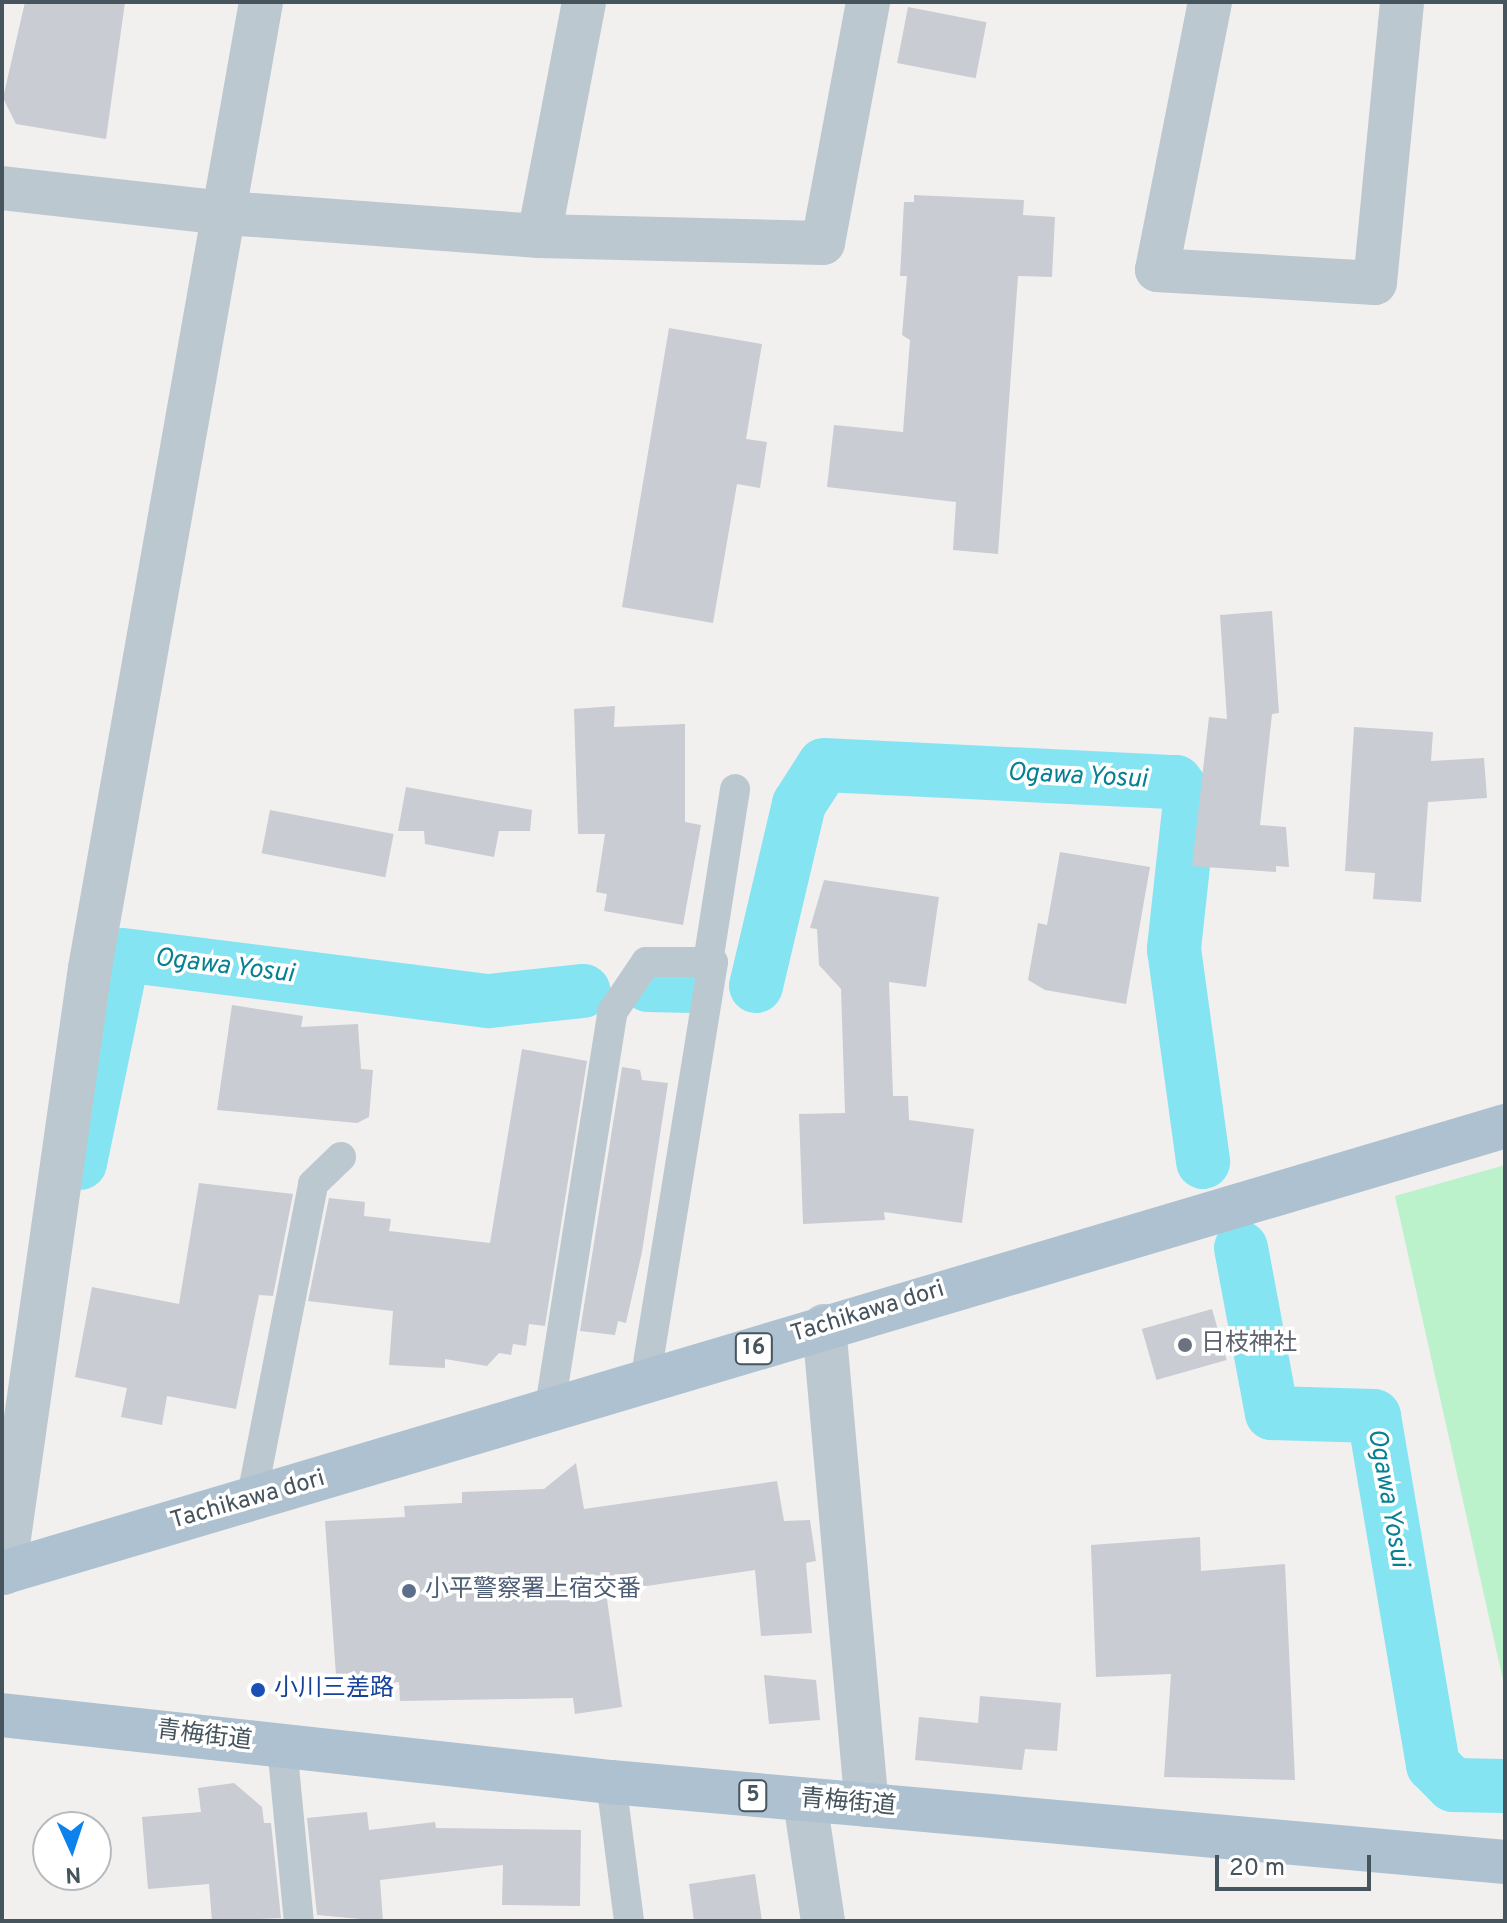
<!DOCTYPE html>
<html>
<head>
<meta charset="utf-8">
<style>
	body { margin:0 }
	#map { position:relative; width:1507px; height:1923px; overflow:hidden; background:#f2efef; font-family:Overpass,"Noto Sans JP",sans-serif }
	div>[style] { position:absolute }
	.green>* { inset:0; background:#bbf2cb }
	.canal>* { height:54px; margin:-27px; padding:0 27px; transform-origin:27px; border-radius:27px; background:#85e4f2 }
	.building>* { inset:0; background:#c9ccd2; transform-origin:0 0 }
	.service>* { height:30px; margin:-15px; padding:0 15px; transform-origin:15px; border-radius:15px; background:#bcc8cf }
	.minor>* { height:44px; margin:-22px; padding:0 22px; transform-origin:22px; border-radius:22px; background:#bcc8cf }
	.primary>* { height:44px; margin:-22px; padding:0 22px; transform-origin:22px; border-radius:22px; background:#adc1d0 }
	.dots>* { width:22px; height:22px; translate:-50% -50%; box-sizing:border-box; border:4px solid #fff; border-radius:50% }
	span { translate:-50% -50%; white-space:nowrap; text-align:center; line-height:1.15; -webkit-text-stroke:7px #fff; paint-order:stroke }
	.shield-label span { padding:2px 6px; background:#fff; border:2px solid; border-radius:6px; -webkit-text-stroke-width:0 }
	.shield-label { font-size:22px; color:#46545e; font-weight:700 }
	.street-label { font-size:24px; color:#46545e }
	.worship-label { font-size:24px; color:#5b616d }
	.left { translate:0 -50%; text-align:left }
	.service-label { font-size:24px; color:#4e5e75 }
	.transit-label { font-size:24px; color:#164399 }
	.water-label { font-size:26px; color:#068193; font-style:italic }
	.frame { position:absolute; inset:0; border:4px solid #46545e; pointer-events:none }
	.north { position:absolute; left:32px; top:1811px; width:80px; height:80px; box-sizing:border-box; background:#fff; border:2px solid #b5bbbf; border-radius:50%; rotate:177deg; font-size:22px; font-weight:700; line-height:32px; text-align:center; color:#46545e }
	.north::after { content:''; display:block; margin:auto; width:28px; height:36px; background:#0d82ed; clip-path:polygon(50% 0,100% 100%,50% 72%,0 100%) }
	.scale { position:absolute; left:1215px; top:1855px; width:156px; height:36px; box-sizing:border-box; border:4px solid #46545e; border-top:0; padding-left:10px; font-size:24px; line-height:28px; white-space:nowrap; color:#46545e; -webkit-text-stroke:6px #fff; paint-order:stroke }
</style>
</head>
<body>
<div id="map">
	<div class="green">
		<i style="clip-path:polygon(1505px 1165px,1505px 1689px,1395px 1196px)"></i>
	</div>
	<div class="canal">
		<i style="left:648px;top:985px;width:43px;rotate:1.3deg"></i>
		<i style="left:756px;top:986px;width:187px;rotate:-76.7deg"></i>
		<i style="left:799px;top:804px;width:46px;rotate:-57.3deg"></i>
		<i style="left:824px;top:765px;width:352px;rotate:2.8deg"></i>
		<i style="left:1176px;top:782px;width:24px;rotate:54deg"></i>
		<i style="left:1190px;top:801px;width:149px;rotate:96.2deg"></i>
		<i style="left:1174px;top:949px;width:215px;rotate:82.2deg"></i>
		<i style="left:80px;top:1163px;width:212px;rotate:-78.3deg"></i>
		<i style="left:123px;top:955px;width:369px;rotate:7.2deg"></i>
		<i style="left:489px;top:1001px;width:95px;rotate:-6.1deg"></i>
		<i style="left:1241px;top:1248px;width:168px;rotate:79.4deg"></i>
		<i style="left:1272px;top:1413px;width:102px;rotate:1.7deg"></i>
		<i style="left:1374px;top:1416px;width:354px;rotate:80.4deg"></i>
		<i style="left:1433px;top:1765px;width:28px;rotate:45deg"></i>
		<i style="left:1453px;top:1785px;width:52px;rotate:1.1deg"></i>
	</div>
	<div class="building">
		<i style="clip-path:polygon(25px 2px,125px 2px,106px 139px,16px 124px,3px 98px)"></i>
		<i style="left:908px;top:7px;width:80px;height:57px;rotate:11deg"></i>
		<i style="clip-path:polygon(914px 195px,1024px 200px,1023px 215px,1055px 217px,1052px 277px,1018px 276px,998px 554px,953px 550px,956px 502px,827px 487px,834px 425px,903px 432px,910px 340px,902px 335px,907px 276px,900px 276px,904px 202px,914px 202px)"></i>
		<i style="clip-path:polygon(669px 328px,762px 344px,746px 439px,767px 442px,760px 488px,737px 484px,713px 623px,622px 607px)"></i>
		<i style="clip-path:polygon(1272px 611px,1279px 713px,1272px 714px,1260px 825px,1286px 827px,1289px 867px,1276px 866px,1276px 872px,1192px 866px,1209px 717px,1227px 719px,1220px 615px)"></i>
		<i style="clip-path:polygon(615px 706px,614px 727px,685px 724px,685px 822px,701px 825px,683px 925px,604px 911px,607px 894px,596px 892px,605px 834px,578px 834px,574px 709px)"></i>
		<i style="clip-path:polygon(1354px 727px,1433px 732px,1431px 761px,1484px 758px,1487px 798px,1428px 802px,1421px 902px,1373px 899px,1375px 873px,1345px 871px)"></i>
		<i style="clip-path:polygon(406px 787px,532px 810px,530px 831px,499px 831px,494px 857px,425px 844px,424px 831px,398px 831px)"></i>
		<i style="left:270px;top:810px;width:126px;height:44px;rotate:11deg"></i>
		<i style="clip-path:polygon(1060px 852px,1150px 867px,1126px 1004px,1045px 990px,1028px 980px,1038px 923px,1047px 925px)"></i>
		<i style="clip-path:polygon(824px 880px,939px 897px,926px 987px,889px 982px,893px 1096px,908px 1096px,909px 1120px,974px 1129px,962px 1223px,884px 1212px,885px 1220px,803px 1224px,799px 1114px,845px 1113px,841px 989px,819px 965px,817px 929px,810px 928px)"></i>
		<i style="clip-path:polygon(232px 1005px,303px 1016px,301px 1027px,358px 1024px,361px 1069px,373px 1070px,369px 1117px,357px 1123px,217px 1110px)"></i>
		<i style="clip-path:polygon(522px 1049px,587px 1061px,545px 1326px,529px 1324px,526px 1346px,513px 1344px,511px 1355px,499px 1353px,487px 1366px,445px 1359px,445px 1368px,389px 1365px,393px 1311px,308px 1301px,329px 1198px,365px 1202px,364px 1216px,391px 1219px,389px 1231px,490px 1243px)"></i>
		<i style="clip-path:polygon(622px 1067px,640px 1070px,642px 1080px,668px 1083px,642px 1252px,626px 1323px,618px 1321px,615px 1335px,580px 1331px)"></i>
		<i style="clip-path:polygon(199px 1183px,293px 1194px,273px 1296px,259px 1295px,236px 1409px,167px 1396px,162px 1425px,121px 1417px,127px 1388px,75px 1377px,92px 1287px,179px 1304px)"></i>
		<i style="left:1212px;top:1309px;width:53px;height:73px;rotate:74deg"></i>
		<i style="clip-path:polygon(576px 1463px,584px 1509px,777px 1481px,784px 1521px,810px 1520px,816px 1561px,806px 1563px,812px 1633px,761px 1636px,755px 1570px,606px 1592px,622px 1707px,575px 1714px,573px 1698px,400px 1701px,399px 1682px,337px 1689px,325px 1521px,405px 1517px,404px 1506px,462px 1503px,462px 1492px,544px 1489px)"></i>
		<i style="clip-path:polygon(1200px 1537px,1201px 1571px,1285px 1564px,1295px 1780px,1164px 1777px,1171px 1674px,1096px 1677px,1091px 1545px)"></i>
		<i style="clip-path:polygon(764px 1675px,816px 1680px,820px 1720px,769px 1724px)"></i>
		<i style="clip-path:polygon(980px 1696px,1061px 1703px,1057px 1751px,1025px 1749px,1022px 1770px,915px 1760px,919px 1717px,978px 1723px)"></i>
		<i style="clip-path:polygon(234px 1783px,262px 1807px,264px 1823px,271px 1823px,281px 1918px,212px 1921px,209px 1884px,148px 1889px,142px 1817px,201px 1812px,198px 1788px)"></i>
		<i style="clip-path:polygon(367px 1812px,369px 1830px,435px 1822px,436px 1828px,581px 1830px,580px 1906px,502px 1905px,503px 1865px,380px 1880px,383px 1921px,317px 1915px,307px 1818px)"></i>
		<i style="clip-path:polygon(755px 1874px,762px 1921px,694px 1921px,689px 1884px)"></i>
	</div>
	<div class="service">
		<i style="left:708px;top:962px;width:175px;rotate:-81.1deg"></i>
		<i style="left:549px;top:1413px;width:407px;rotate:-81deg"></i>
		<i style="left:613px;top:1011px;width:59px;rotate:-56deg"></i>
		<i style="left:646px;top:962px;width:67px"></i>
		<i style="left:713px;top:962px;width:430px;rotate:99.2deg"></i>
		<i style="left:251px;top:1501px;width:323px;rotate:-78.9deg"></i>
		<i style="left:313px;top:1184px;width:39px;rotate:-44deg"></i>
		<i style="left:282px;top:1746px;width:176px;rotate:84.5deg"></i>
		<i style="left:611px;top:1782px;width:140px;rotate:82.6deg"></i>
	</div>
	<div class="minor">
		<i style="left:1210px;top:2px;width:273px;rotate:101.2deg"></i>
		<i style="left:1157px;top:270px;width:218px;rotate:3.4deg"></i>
		<i style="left:1375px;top:283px;width:282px;rotate:-84.5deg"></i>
		<i style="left:2px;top:188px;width:225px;rotate:6.4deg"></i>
		<i style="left:226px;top:213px;width:314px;rotate:4.2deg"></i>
		<i style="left:539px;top:236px;width:238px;rotate:-79.1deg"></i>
		<i style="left:539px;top:236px;width:284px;rotate:1.4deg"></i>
		<i style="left:823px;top:243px;width:245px;rotate:-79.4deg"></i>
		<i style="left:824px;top:1326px;width:481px;rotate:84.9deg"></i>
		<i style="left:4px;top:1573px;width:611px;rotate:-81.91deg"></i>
		<i style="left:90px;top:968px;width:981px;rotate:-79.96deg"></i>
		<i style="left:805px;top:1801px;width:121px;rotate:81.5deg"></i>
	</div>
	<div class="primary">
		<i style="left:2px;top:1573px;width:1568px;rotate:-16.56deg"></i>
		<i style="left:2px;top:1715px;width:613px;rotate:6.28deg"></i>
		<i style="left:611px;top:1782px;width:898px;rotate:5.11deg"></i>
	</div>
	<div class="dots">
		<i style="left:1185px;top:1345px;background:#6b7280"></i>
		<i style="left:409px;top:1591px;background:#5c6f8a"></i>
		<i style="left:258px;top:1690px;background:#1a4fb4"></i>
	</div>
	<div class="shield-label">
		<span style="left:754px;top:1349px">16</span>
		<span style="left:753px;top:1796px">5</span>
	</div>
	<div class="street-label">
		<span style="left:868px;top:1313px;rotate:-17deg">Tachikawa dori</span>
		<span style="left:248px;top:1501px;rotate:-16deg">Tachikawa dori</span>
		<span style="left:204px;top:1737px;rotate:7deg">青梅街道</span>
		<span style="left:848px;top:1804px;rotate:5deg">青梅街道</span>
	</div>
	<div class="worship-label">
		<span class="left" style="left:1201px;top:1345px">日枝神社</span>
	</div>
	<div class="service-label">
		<span class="left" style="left:425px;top:1591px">小平警察署上宿交番</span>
	</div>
	<div class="transit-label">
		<span class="left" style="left:274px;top:1690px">小川三差路</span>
	</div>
	<div class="water-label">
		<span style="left:1077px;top:777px;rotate:3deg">Ogawa Yosui</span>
		<span style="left:224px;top:967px;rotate:7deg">Ogawa Yosui</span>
		<span style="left:1387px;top:1498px;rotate:80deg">Ogawa Yosui</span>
	</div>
	<div class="frame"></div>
	<div class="north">N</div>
	<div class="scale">20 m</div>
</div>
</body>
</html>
